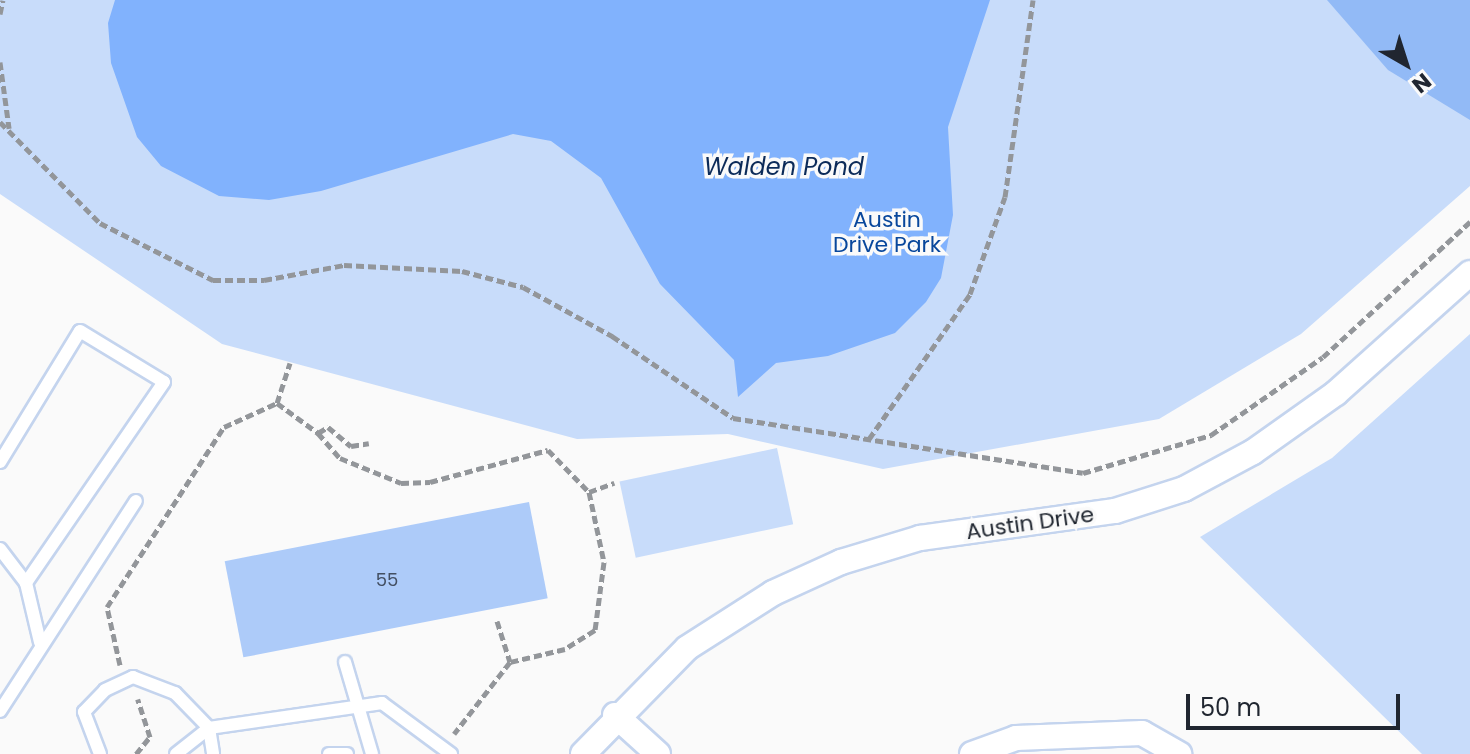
<!DOCTYPE html>
<html>
<head>
<meta charset="utf-8">
<style>
	body { margin:0 }
	#map { position:relative; width:1470px; height:754px; overflow:hidden; background:#fafafa; font-family:Poppins,sans-serif }
	div>[style] { position:absolute }
	.green>* { inset:0; background:#c8dcfa; transform-origin:0 0 }
	.forest>* { inset:0; background:#92baf6 }
	.water>* { inset:0; background:#81b2fd }
	.building>* { inset:0; background:#adcbf9; transform-origin:0 0 }
	.path>* { height:5px; margin-top:-2.5px; transform-origin:0; background:repeating-linear-gradient(90deg,#93969a 0 8px,transparent 0 12px) }
	.roads { filter:drop-shadow(2px 0 #c4d4ee) drop-shadow(-2px 0 #c4d4ee) drop-shadow(0 2px #c4d4ee) drop-shadow(0 -2px #c4d4ee) }
	.lane>* { height:12px; margin:-6px; padding:0 6px; transform-origin:6px; border-radius:6px; background:#fff }
	.street>* { height:24px; margin:-12px; padding:0 12px; transform-origin:12px; border-radius:12px; background:#fff }
	span { translate:-50% -50%; white-space:nowrap; text-align:center; line-height:1.15; -webkit-text-stroke:7px #fafafa; paint-order:stroke }
	.number-label { font-size:18px; color:#434f62 }
	.number-label span { -webkit-text-stroke-width:0 }
	.park-label { font-size:22px; color:#08479c }
	.street-label { font-size:22px; color:#202630 }
	.water-label { font-size:24px; color:#0c2b59; font-style:italic }
	.north { position:absolute; left:1366px; top:24px; width:80px; height:80px; -webkit-text-stroke:6px #fafafa; paint-order:stroke; rotate:141deg; font-size:22px; font-weight:700; line-height:32px; text-align:center; color:#202630 }
	.north::after { content:''; display:block; margin:auto; width:28px; height:36px; background:#202630; clip-path:polygon(50% 0,100% 100%,50% 72%,0 100%) }
	.scale { position:absolute; left:1186px; top:694px; width:214px; height:36px; box-sizing:border-box; border:4px solid #202630; border-top:0; padding-left:10px; font-size:24px; line-height:28px; white-space:nowrap; color:#202630; -webkit-text-stroke:6px #fafafa; paint-order:stroke }
</style>
</head>
<body>
<div id="map">
	<div class="green">
		<i style="clip-path:polygon(0 0,1470px 0,1470px 186px,1301px 334px,1159px 419px,883px 469px,728px 434px,577px 439px,222px 344px,0 194px)"></i>
		<i style="clip-path:polygon(1470px 334px,1470px 754px,1422px 754px,1200px 537px,1332px 458px)"></i>
		<i style="left:777px;top:448px;width:78px;height:161px;rotate:78deg"></i>
	</div>
	<div class="forest">
		<i style="clip-path:polygon(1327px 0,1470px 0,1470px 120px,1388px 70px)"></i>
	</div>
	<div class="water">
		<i style="clip-path:polygon(115px 0,990px 0,948px 127px,953px 215px,941px 278px,926px 302px,895px 333px,828px 356px,776px 363px,738px 397px,734px 360px,660px 284px,601px 178px,551px 141px,513px 134px,321px 191px,269px 200px,219px 196px,161px 166px,137px 137px,111px 63px,108px 23px)"></i>
	</div>
	<div class="building">
		<i style="left:529px;top:502px;width:98px;height:310px;rotate:79deg"></i>
	</div>
	<div class="path">
		<i style="left:0;top:14px;width:14px;rotate:-78deg"></i>
		<i style="left:0;top:62px;width:67px;rotate:82.2deg"></i>
		<i style="left:0;top:122px;width:142px;rotate:45.3deg"></i>
		<i style="left:100px;top:223px;width:127px;rotate:26.8deg"></i>
		<i style="left:213px;top:280px;width:51px"></i>
		<i style="left:264px;top:280px;width:81px;rotate:-10.6deg"></i>
		<i style="left:344px;top:265px;width:118px;rotate:2.9deg"></i>
		<i style="left:462px;top:271px;width:63px;rotate:14.7deg"></i>
		<i style="left:523px;top:287px;width:102px;rotate:28.8deg"></i>
		<i style="left:612px;top:336px;width:146px;rotate:34.1deg"></i>
		<i style="left:733px;top:418px;width:354px;rotate:8.9deg"></i>
		<i style="left:1083px;top:473px;width:134px;rotate:-16.5deg"></i>
		<i style="left:1211px;top:435px;width:136px;rotate:-34.9deg"></i>
		<i style="left:1323px;top:357px;width:200px;rotate:-42.6deg"></i>
		<i style="left:277px;top:403px;width:42px;rotate:-72deg"></i>
		<i style="left:318px;top:433px;width:33px;rotate:49deg"></i>
		<i style="left:340px;top:458px;width:66px;rotate:22.3deg"></i>
		<i style="left:401px;top:483px;width:29px;rotate:-2deg"></i>
		<i style="left:430px;top:482px;width:122px;rotate:-15.2deg"></i>
		<i style="left:548px;top:450px;width:59px;rotate:45.7deg"></i>
		<i style="left:589px;top:492px;width:72px;rotate:77.9deg"></i>
		<i style="left:604px;top:562px;width:69px;rotate:97.5deg"></i>
		<i style="left:595px;top:630px;width:36px;rotate:148deg"></i>
		<i style="left:565px;top:649px;width:57px;rotate:166.7deg"></i>
		<i style="left:510px;top:662px;width:91px;rotate:127.9deg"></i>
		<i style="left:869px;top:439px;width:177px;rotate:-55.1deg"></i>
		<i style="left:970px;top:294px;width:103px;rotate:-70.2deg"></i>
		<i style="left:1005px;top:197px;width:199px;rotate:-81.9deg"></i>
		<i style="left:589px;top:492px;width:27px;rotate:-20deg"></i>
		<i style="left:497px;top:621px;width:43px;rotate:72.4deg"></i>
		<i style="left:120px;top:665px;width:59px;rotate:-102.6deg"></i>
		<i style="left:107px;top:607px;width:215px;rotate:-57deg"></i>
		<i style="left:224px;top:427px;width:58px;rotate:-24.4deg"></i>
		<i style="left:277px;top:403px;width:51px;rotate:36.2deg"></i>
		<i style="left:318px;top:433px;width:12px;rotate:-31deg"></i>
		<i style="left:328px;top:427px;width:30px;rotate:40deg"></i>
		<i style="left:351px;top:446px;width:18px;rotate:-9deg"></i>
		<i style="left:136px;top:754px;width:22px;rotate:-51deg"></i>
		<i style="left:150px;top:737px;width:40px;rotate:-108deg"></i>
	</div>
	<div class="roads">
		<div class="lane">
			<i style="left:0;top:462px;width:153px;rotate:-58.6deg"></i>
			<i style="left:80px;top:331px;width:98px;rotate:31.3deg"></i>
			<i style="left:164px;top:382px;width:244px;rotate:124.5deg"></i>
			<i style="left:0;top:549px;width:43px;rotate:52.6deg"></i>
			<i style="left:26px;top:583px;width:61px;rotate:76.7deg"></i>
			<i style="left:345px;top:662px;width:96px;rotate:73.6deg"></i>
			<i style="left:0;top:711px;width:250px;rotate:-57.1deg"></i>
			<i style="left:100px;top:754px;width:45px;rotate:-110.9deg"></i>
			<i style="left:84px;top:712px;width:30px;rotate:-46deg"></i>
			<i style="left:105px;top:690px;width:31px;rotate:-25deg"></i>
			<i style="left:133px;top:677px;width:45px;rotate:20.9deg"></i>
			<i style="left:175px;top:693px;width:49px;rotate:45.8deg"></i>
			<i style="left:209px;top:728px;width:26px;rotate:81deg"></i>
			<i style="left:176px;top:754px;width:42px;rotate:-38.2deg"></i>
			<i style="left:209px;top:728px;width:175px;rotate:-8.2deg"></i>
			<i style="left:382px;top:703px;width:86px;rotate:36.5deg"></i>
			<i style="left:329px;top:754px;width:18px"></i>
		</div>
		<div class="street">
			<i style="left:615px;top:715px;width:58px;rotate:42.2deg"></i>
			<i style="left:583px;top:754px;width:148px;rotate:-45.5deg"></i>
			<i style="left:687px;top:648px;width:102px;rotate:-32.6deg"></i>
			<i style="left:773px;top:593px;width:75px;rotate:-24.5deg"></i>
			<i style="left:841px;top:562px;width:83px;rotate:-16.9deg"></i>
			<i style="left:920px;top:538px;width:197px;rotate:-7.9deg"></i>
			<i style="left:1115px;top:511px;width:72px;rotate:-17.7deg"></i>
			<i style="left:1184px;top:489px;width:78px;rotate:-28.2deg"></i>
			<i style="left:1253px;top:452px;width:102px;rotate:-35.4deg"></i>
			<i style="left:1336px;top:393px;width:180px;rotate:-41.8deg"></i>
			<i style="left:972px;top:754px;width:47px;rotate:-20deg"></i>
			<i style="left:1016px;top:738px;width:126px;rotate:-2.3deg"></i>
			<i style="left:1142px;top:733px;width:43px;rotate:29.6deg"></i>
		</div>
	</div>
	<div class="number-label">
		<span style="left:387px;top:580px">55</span>
	</div>
	<div class="park-label">
		<span style="left:887px;top:232px">Austin<br>Drive Park</span>
	</div>
	<div class="street-label">
		<span style="left:1030px;top:523px;rotate:-8deg">Austin Drive</span>
	</div>
	<div class="water-label">
		<span style="left:784px;top:167px">Walden Pond</span>
	</div>
	<div class="north">N</div>
	<div class="scale">50 m</div>
</div>
</body>
</html>
